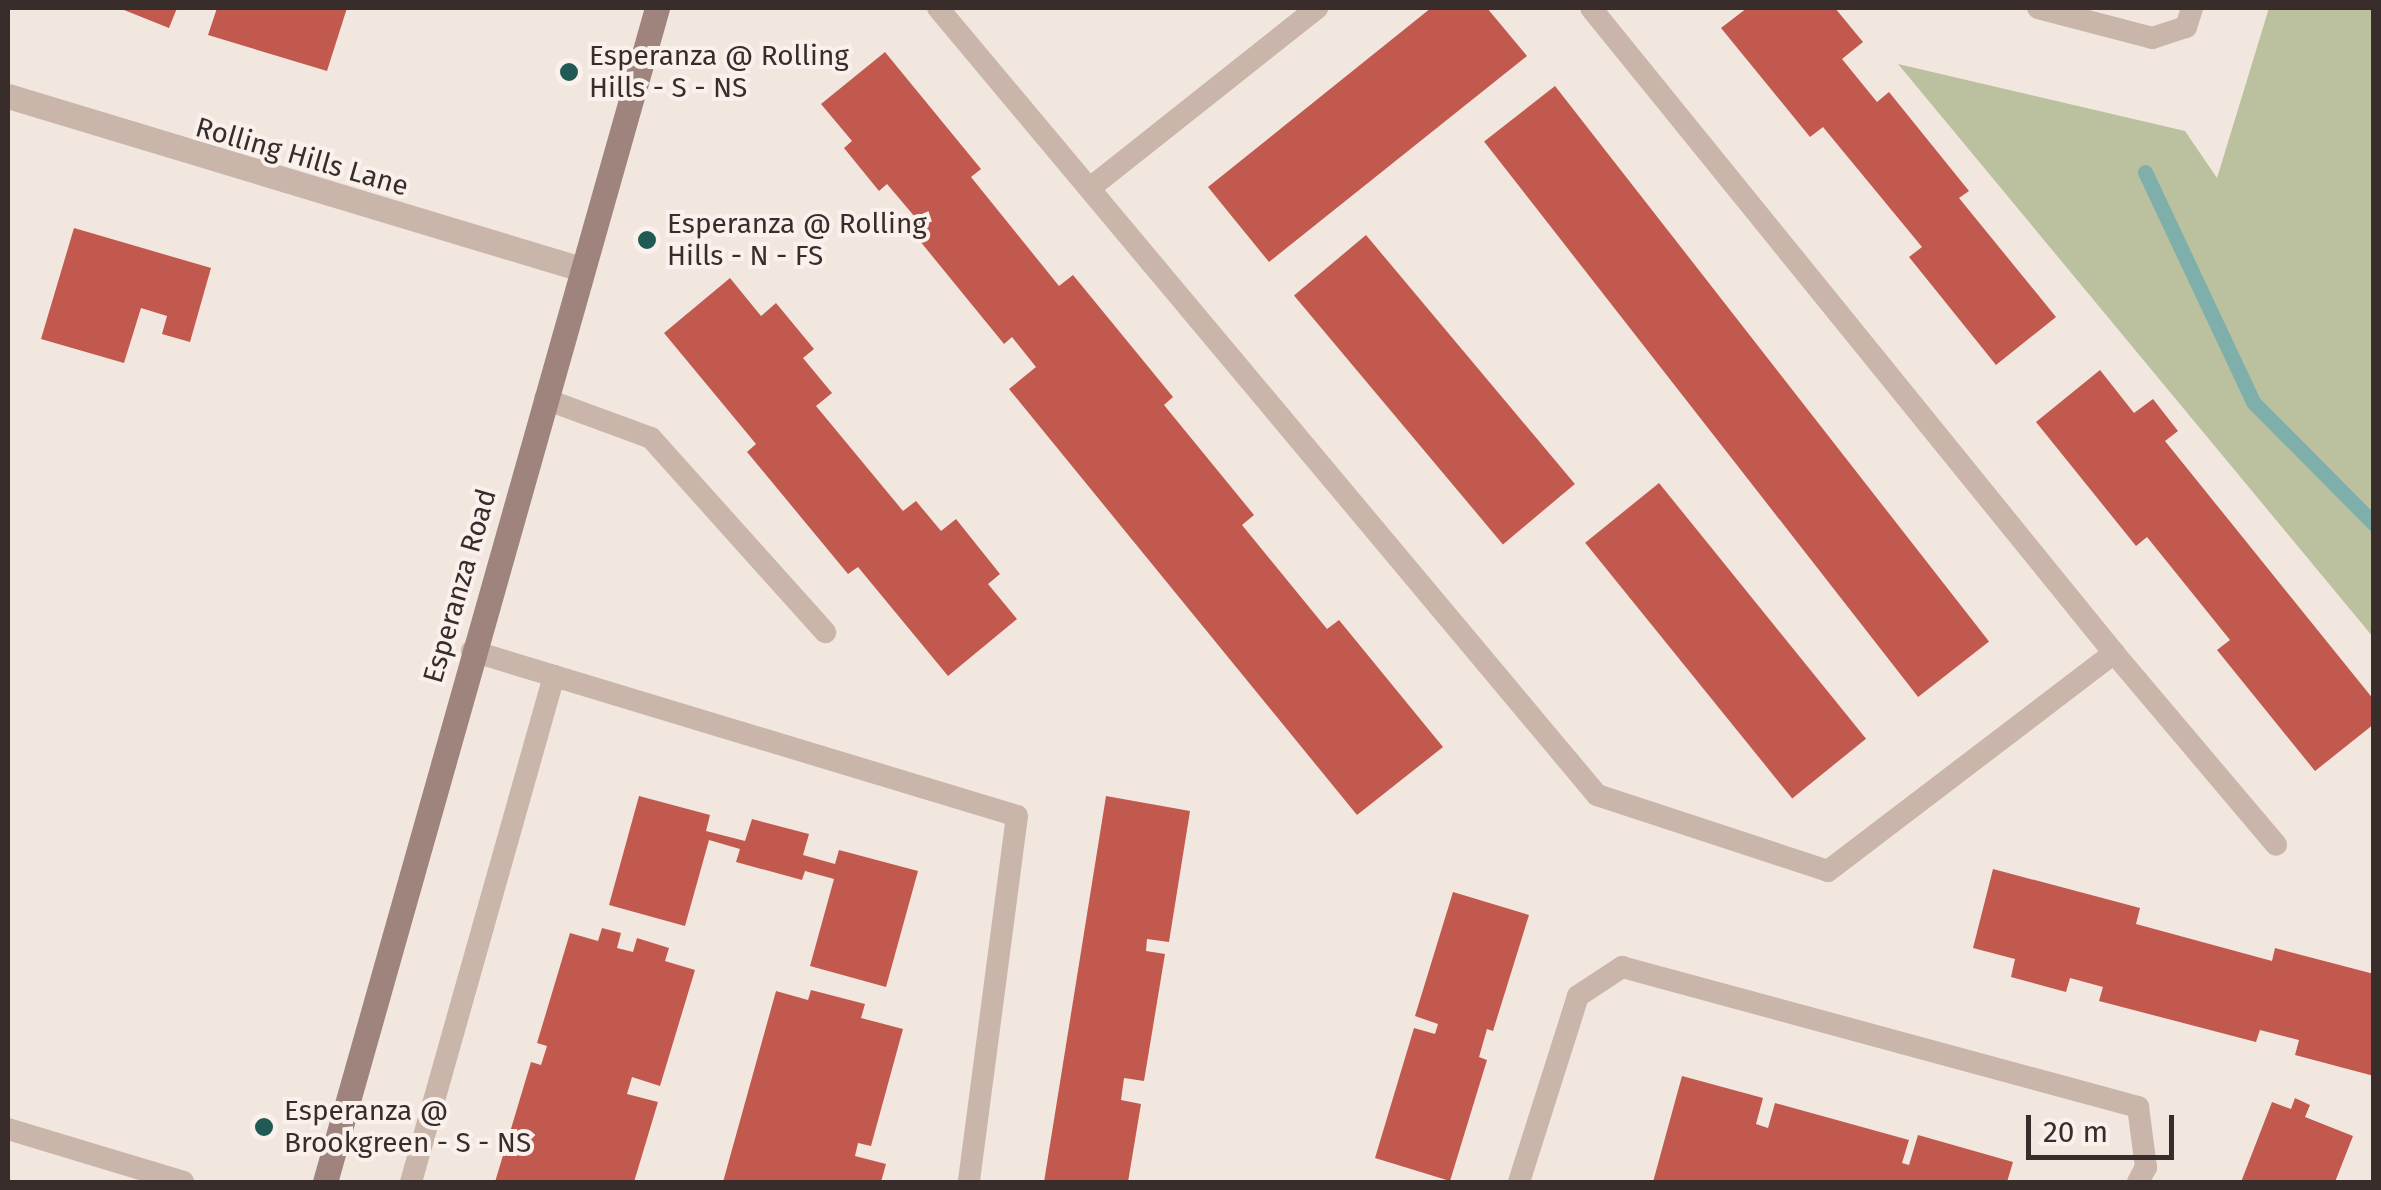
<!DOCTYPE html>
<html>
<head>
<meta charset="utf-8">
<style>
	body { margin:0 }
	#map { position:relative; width:2381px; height:1190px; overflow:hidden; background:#f2e7df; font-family:"Fira Sans",sans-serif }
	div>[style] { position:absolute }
	.green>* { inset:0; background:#bbc19f }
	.stream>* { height:15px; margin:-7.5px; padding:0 7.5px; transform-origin:7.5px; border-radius:7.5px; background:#7fafaa }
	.building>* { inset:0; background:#c2594e; transform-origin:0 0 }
	.lane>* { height:22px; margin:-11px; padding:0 11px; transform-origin:11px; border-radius:11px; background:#cab5ab }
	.street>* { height:25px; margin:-12.5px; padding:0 12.5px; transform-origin:12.5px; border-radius:12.5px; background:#cab5ab }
	.secondary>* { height:25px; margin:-12.5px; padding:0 12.5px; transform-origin:12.5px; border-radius:12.5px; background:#9e847d }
	.dots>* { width:28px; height:28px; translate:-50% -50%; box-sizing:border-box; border:5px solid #faf1ec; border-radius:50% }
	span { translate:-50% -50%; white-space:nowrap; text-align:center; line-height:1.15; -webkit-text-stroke:8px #faf1ec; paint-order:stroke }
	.poi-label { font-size:28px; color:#382d2a }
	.left { translate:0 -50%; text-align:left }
	.street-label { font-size:28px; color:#382d2a }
	.frame { position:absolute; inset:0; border:10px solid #382d2a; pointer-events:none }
	.scale { position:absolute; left:2026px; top:1115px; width:148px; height:45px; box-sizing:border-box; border:5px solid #382d2a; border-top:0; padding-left:12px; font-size:30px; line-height:35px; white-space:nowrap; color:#382d2a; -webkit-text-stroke:8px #faf1ec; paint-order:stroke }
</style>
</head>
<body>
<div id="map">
	<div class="green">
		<i style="clip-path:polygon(2269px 8px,2373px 8px,2373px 637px,1898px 64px,2185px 131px,2217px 178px)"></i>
	</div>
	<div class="stream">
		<i style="left:2145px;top:172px;width:254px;rotate:64.8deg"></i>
		<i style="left:2253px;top:402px;width:172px;rotate:45.2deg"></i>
	</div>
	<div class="building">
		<i style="clip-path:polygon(119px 8px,177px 8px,169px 28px)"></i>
		<i style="clip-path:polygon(217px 8px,347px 8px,327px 71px,208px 35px)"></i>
		<i style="clip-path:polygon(1431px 8px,1487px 8px,1527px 56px,1269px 262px,1208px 187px)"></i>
		<i style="clip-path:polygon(1747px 8px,1835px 8px,1863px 42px,1842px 59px,1877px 102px,1889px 92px,1969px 191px,1959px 198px,2056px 317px,1996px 365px,1909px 257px,1922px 247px,1823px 127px,1810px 137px,1721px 28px)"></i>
		<i style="clip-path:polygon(885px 52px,981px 169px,971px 177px,1059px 286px,1073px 275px,1173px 397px,1164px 405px,1254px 515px,1242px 525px,1327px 629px,1339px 620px,1443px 747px,1357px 815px,1009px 389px,1036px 367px,1012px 337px,1004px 344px,906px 224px,915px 217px,887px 184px,879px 191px,844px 148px,852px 141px,821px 104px)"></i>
		<i style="left:1555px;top:86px;width:705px;height:90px;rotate:52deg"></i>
		<i style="clip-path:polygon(74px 228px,211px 268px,190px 342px,162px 334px,167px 316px,141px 308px,124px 363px,41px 339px)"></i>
		<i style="left:1366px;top:235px;width:325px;height:94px;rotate:50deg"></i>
		<i style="clip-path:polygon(730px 278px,761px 316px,776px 303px,814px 349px,803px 358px,832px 393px,816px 406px,903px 511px,916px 501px,941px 531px,956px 519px,1000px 574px,988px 584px,1017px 619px,948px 676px,858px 567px,848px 574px,747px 452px,756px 444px,664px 333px)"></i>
		<i style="clip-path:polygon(2100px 370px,2134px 413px,2153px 399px,2178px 431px,2165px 441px,2374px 700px,2374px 724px,2315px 771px,2217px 650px,2230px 640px,2147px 537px,2136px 546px,2036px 422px)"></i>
		<i style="left:1659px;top:483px;width:329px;height:95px;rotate:51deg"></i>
		<i style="clip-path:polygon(639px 796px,710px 815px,706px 831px,745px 841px,752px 819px,809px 834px,803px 855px,835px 864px,839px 850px,918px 871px,886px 987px,810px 966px,834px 879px,805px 871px,802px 880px,736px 862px,740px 849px,709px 840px,685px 926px,609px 905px)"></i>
		<i style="clip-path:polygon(1106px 796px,1190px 811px,1169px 942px,1147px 939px,1146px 951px,1165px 954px,1144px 1081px,1124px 1078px,1121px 1100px,1141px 1104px,1128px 1182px,1044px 1182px)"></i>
		<i style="clip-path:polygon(1993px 869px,2140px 908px,2136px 924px,2272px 961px,2275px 948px,2374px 974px,2374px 1076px,2295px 1055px,2299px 1040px,2260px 1030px,2256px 1042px,2099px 1001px,2103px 987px,2070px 978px,2066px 992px,2011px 977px,2015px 959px,1973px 948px)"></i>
		<i style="clip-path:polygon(1453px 892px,1529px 915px,1493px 1031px,1487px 1029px,1479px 1057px,1487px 1060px,1450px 1181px,1375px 1158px,1414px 1028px,1435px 1034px,1438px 1024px,1415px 1016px)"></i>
		<i style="clip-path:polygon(602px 928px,621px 933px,617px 948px,633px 952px,637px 938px,669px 948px,665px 961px,695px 970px,660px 1086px,632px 1077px,627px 1094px,658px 1102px,634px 1182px,495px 1182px,531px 1062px,541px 1065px,547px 1046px,537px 1043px,570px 933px,598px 941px)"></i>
		<i style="clip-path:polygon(811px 990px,865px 1004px,861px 1018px,903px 1029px,871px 1146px,858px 1143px,855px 1156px,886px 1164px,881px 1182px,723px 1182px,776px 991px,808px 1000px)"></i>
		<i style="clip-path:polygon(1682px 1076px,1763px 1098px,1756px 1124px,1768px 1128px,1775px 1103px,1909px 1140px,1902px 1163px,1909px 1165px,1918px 1135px,2013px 1162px,2007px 1182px,1653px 1182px)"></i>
		<i style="clip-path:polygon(2295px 1098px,2310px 1105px,2305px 1117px,2353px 1136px,2335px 1182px,2241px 1182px,2272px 1102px,2291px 1109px)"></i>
	</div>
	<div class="lane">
		<i style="left:938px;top:8px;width:1026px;rotate:50.06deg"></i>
		<i style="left:1597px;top:795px;width:243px;rotate:18.2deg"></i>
		<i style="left:1828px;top:871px;width:360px;rotate:-37.3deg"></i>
		<i style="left:2114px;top:653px;width:830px;rotate:-129.04deg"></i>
		<i style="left:2038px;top:8px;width:118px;rotate:14.7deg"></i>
		<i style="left:2152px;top:38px;width:36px;rotate:-18deg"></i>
		<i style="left:2186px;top:27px;width:20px;rotate:-72deg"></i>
		<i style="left:1090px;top:188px;width:290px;rotate:-38.4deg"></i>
		<i style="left:545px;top:399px;width:113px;rotate:20.2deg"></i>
		<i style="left:651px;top:438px;width:261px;rotate:48.1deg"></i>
		<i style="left:472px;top:651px;width:569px;rotate:16.84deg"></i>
		<i style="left:1017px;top:816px;width:369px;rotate:97.5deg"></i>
		<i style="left:2114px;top:653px;width:251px;rotate:49.8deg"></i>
		<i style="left:8px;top:1129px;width:183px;rotate:16.8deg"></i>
		<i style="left:411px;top:1182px;width:526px;rotate:-74.22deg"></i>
		<i style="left:1519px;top:1182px;width:195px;rotate:-72.4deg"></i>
		<i style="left:1578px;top:996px;width:53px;rotate:-33.4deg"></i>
		<i style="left:1622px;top:967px;width:535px;rotate:15.18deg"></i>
		<i style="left:2138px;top:1107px;width:61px;rotate:82.4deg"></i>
		<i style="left:2146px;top:1167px;width:17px;rotate:118deg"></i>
	</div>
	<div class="street">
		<i style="left:8px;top:96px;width:599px;rotate:16.8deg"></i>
	</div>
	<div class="secondary">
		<i style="left:325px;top:1182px;width:1220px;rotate:-74.21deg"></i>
	</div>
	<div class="dots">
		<i style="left:569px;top:72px;background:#215955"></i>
		<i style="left:647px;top:240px;background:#215955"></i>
		<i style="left:264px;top:1127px;background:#215955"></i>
	</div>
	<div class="poi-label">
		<span class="left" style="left:589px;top:72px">Esperanza @ Rolling<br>Hills - S - NS</span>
		<span class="left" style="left:667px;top:240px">Esperanza @ Rolling<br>Hills - N - FS</span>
		<span class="left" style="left:284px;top:1127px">Esperanza @<br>Brookgreen - S - NS</span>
	</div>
	<div class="street-label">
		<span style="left:302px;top:157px;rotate:16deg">Rolling Hills Lane</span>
		<span style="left:460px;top:586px;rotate:-74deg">Esperanza Road</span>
	</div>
	<div class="frame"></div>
	<div class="scale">20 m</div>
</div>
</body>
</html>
